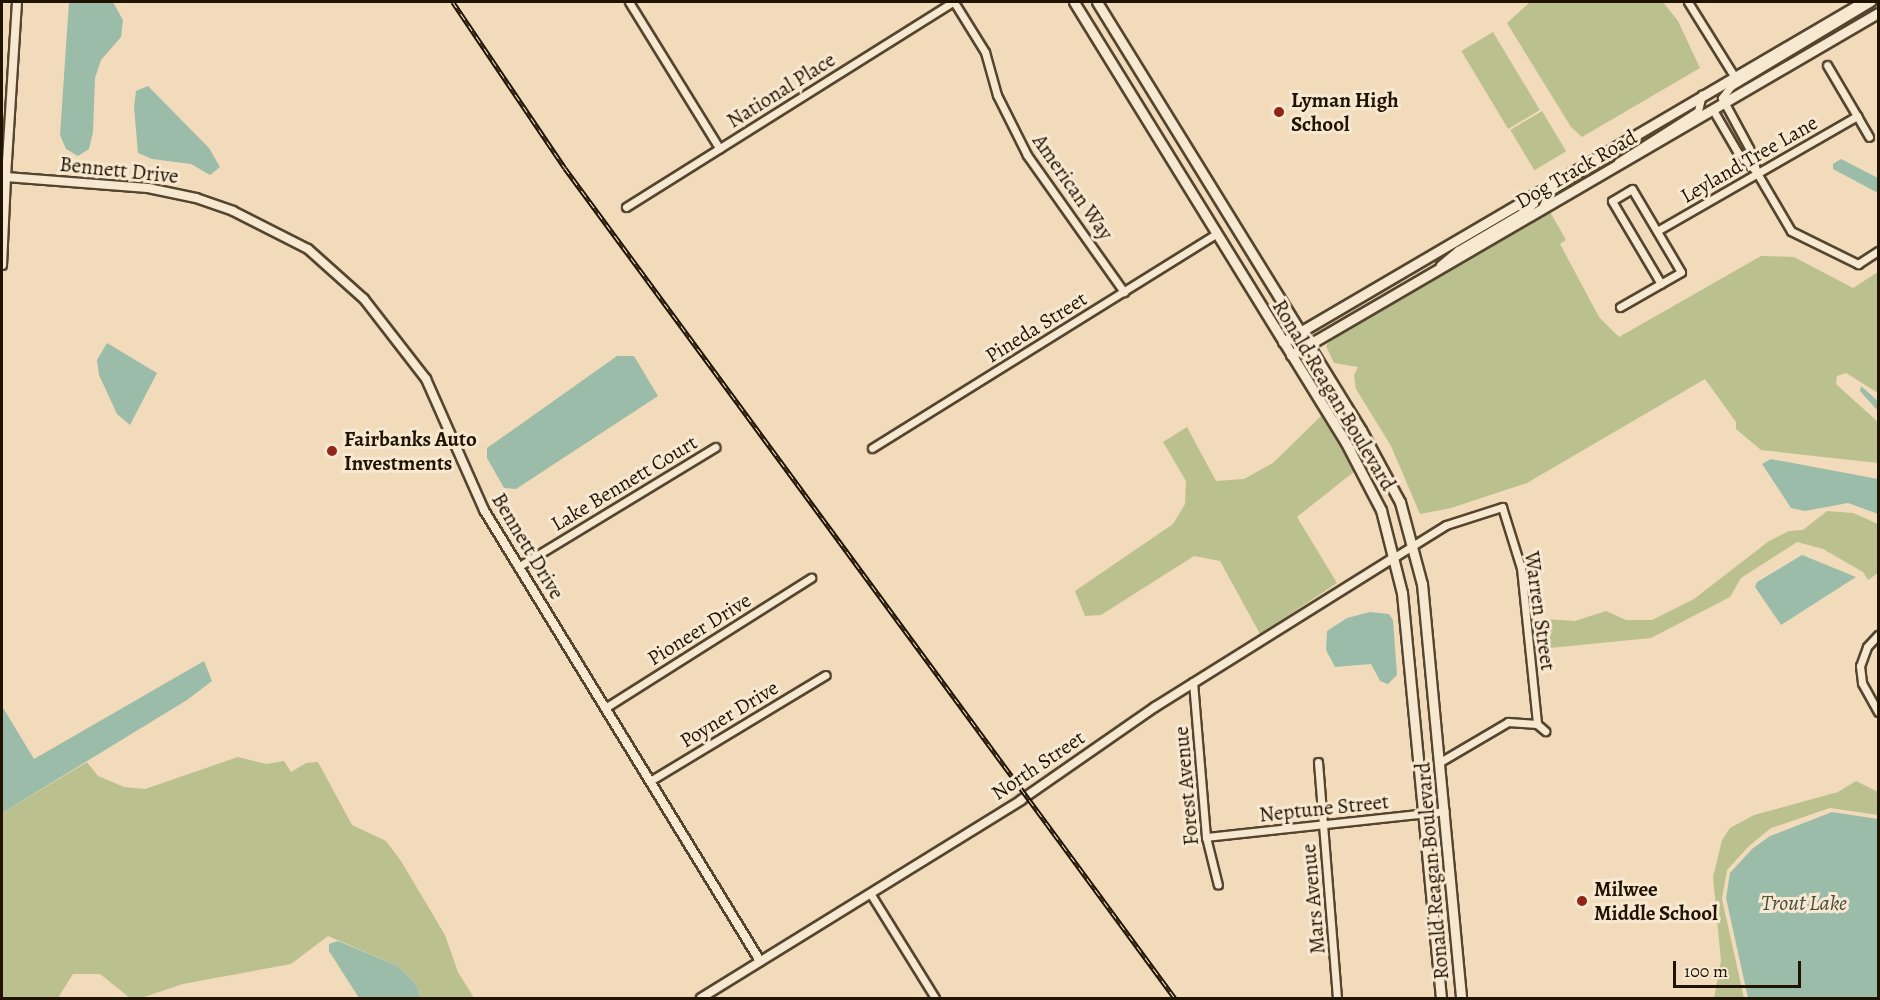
<!DOCTYPE html>
<html>
<head>
<meta charset="utf-8">
<style>
	body { margin:0 }
	#map { position:relative; width:1880px; height:1000px; overflow:hidden; background:#f2dbba; font-family:Alegreya,serif }
	div>[style] { position:absolute }
	.green>* { inset:0; background:#bbc08f; transform-origin:0 0 }
	.water>* { inset:0; background:#9cbcaa }
	.roads { filter:drop-shadow(2px 0 #55452f) drop-shadow(-2px 0 #55452f) drop-shadow(0 2px #55452f) drop-shadow(0 -2px #55452f) }
	.minor>* { height:7px; margin:-3.5px; padding:0 3.5px; transform-origin:3.5px; border-radius:3.5px; background:#f7e8d2 }
	.tertiary>* { height:8px; margin:-4px; padding:0 4px; transform-origin:4px; border-radius:4px; background:#f7e8d2 }
	.secondary>* { height:9px; margin:-4.5px; padding:0 4.5px; transform-origin:4.5px; border-radius:4.5px; background:#f7e8d2 }
	.rail>* { height:4.5px; margin-top:-2.25px; transform-origin:0; background:repeating-linear-gradient(90deg,#f7e8d2 0 7px,#211301 0 14px); box-sizing:border-box; border-block:2px solid #211301 }
	.dots>* { width:16px; height:16px; translate:-50% -50%; box-sizing:border-box; border:3px solid #f7e8d2; border-radius:50% }
	span { translate:-50% -50%; white-space:nowrap; text-align:center; line-height:1.15; -webkit-text-stroke:6px #f7e8d2; paint-order:stroke }
	.street-label { font-size:21px; color:#211301 }
	.poi-label { font-size:21px; color:#211301; font-weight:700 }
	.left { translate:0 -50%; text-align:left }
	.water-label { font-size:22px; color:#4c4e3c; font-style:italic }
	.frame { position:absolute; inset:0; border:3px solid #211301; pointer-events:none }
	.scale { position:absolute; left:1673px; top:961px; width:128px; height:27px; box-sizing:border-box; border:3px solid #211301; border-top:0; padding-left:8px; font-size:18px; line-height:21px; white-space:nowrap; color:#211301; -webkit-text-stroke:4px #f7e8d2; paint-order:stroke }
</style>
</head>
<body>
<div id="map">
	<div class="green">
		<i style="clip-path:polygon(1530px 2px,1663px 2px,1678px 21px,1700px 68px,1582px 137px,1571px 127px,1507px 23px)"></i>
		<i style="left:1493px;top:32px;width:91px;height:37px;rotate:59deg"></i>
		<i style="left:1542px;top:111px;width:47px;height:37px;rotate:59deg"></i>
		<i style="clip-path:polygon(1549px 210px,1566px 240px,1560px 244px,1599px 317px,1619px 337px,1761px 256px,1794px 257px,1853px 288px,1878px 272px,1878px 393px,1846px 373px,1837px 376px,1836px 384px,1878px 422px,1878px 463px,1761px 450px,1736px 429px,1736px 422px,1705px 379px,1527px 483px,1451px 508px,1420px 514px,1391px 446px,1356px 389px,1354px 375px,1358px 367px,1334px 363px,1326px 346px,1333px 337px)"></i>
		<i style="clip-path:polygon(1321px 416px,1355px 471px,1297px 517px,1337px 583px,1260px 634px,1220px 561px,1194px 556px,1101px 615px,1085px 616px,1075px 591px,1173px 524px,1185px 504px,1186px 481px,1163px 442px,1187px 427px,1216px 481px,1244px 479px,1273px 463px)"></i>
		<i style="clip-path:polygon(1827px 511px,1853px 513px,1878px 524px,1878px 573px,1868px 580px,1863px 572px,1823px 549px,1797px 542px,1741px 578px,1730px 597px,1651px 638px,1550px 648px,1536px 633px,1545px 619px,1575px 621px,1606px 611px,1626px 620px,1652px 620px,1694px 599px,1769px 541px,1789px 531px,1803px 530px)"></i>
		<i style="clip-path:polygon(238px 757px,266px 764px,284px 761px,291px 772px,306px 763px,318px 762px,352px 825px,386px 841px,401px 861px,445px 935px,458px 972px,474px 998px,421px 998px,415px 983px,398px 966px,328px 936px,291px 964px,183px 984px,141px 998px,130px 998px,100px 974px,73px 974px,58px 998px,2px 998px,2px 813px,87px 762px,98px 776px,124px 787px,145px 789px)"></i>
		<i style="clip-path:polygon(1856px 781px,1878px 792px,1878px 815px,1830px 808px,1771px 828px,1749px 846px,1727px 870px,1722px 899px,1744px 998px,1714px 998px,1721px 961px,1713px 877px,1722px 840px,1730px 828px,1754px 815px,1838px 792px)"></i>
	</div>
	<div class="water">
		<i style="clip-path:polygon(69px 2px,113px 2px,123px 20px,121px 37px,101px 60px,95px 78px,93px 132px,89px 149px,78px 156px,66px 149px,60px 135px)"></i>
		<i style="clip-path:polygon(148px 86px,209px 148px,220px 167px,210px 175px,191px 164px,152px 159px,138px 153px,134px 107px,136px 91px)"></i>
		<i style="clip-path:polygon(1841px 159px,1878px 178px,1878px 193px,1833px 169px,1833px 164px)"></i>
		<i style="clip-path:polygon(107px 343px,157px 373px,130px 425px,117px 414px,99px 375px,97px 360px)"></i>
		<i style="clip-path:polygon(617px 356px,634px 356px,658px 396px,516px 489px,504px 488px,487px 458px,487px 448px)"></i>
		<i style="clip-path:polygon(1861px 386px,1878px 401px,1878px 411px,1860px 391px)"></i>
		<i style="clip-path:polygon(1771px 459px,1878px 479px,1878px 514px,1848px 503px,1805px 511px,1791px 508px,1762px 464px)"></i>
		<i style="clip-path:polygon(1802px 555px,1856px 577px,1781px 625px,1755px 587px,1757px 582px)"></i>
		<i style="clip-path:polygon(1370px 612px,1389px 614px,1393px 620px,1397px 675px,1388px 684px,1380px 681px,1371px 664px,1335px 667px,1326px 650px,1327px 631px,1347px 618px)"></i>
		<i style="clip-path:polygon(204px 661px,212px 681px,187px 700px,2px 813px,2px 706px,34px 759px)"></i>
		<i style="clip-path:polygon(1832px 812px,1878px 819px,1878px 998px,1748px 998px,1726px 898px,1730px 873px,1752px 849px,1770px 836px)"></i>
		<i style="clip-path:polygon(338px 941px,398px 966px,415px 983px,421px 998px,359px 998px,329px 951px,329px 944px)"></i>
	</div>
	<div class="roads">
		<div class="minor">
			<i style="left:629px;top:2px;width:172px;rotate:58.3deg"></i>
			<i style="left:954px;top:2px;width:59px;rotate:58.2deg"></i>
			<i style="left:985px;top:52px;width:45px;rotate:74.4deg"></i>
			<i style="left:997px;top:95px;width:67px;rotate:63.4deg"></i>
			<i style="left:1027px;top:155px;width:168px;rotate:54.7deg"></i>
			<i style="left:1688px;top:2px;width:87px;rotate:58.1deg"></i>
			<i style="left:1871px;top:2px;width:163px;rotate:149deg"></i>
			<i style="left:1731px;top:86px;width:15px;rotate:127deg"></i>
			<i style="left:1722px;top:98px;width:57px;rotate:61.6deg"></i>
			<i style="left:1749px;top:148px;width:26px;rotate:72deg"></i>
			<i style="left:1757px;top:173px;width:67px;rotate:59.6deg"></i>
			<i style="left:1791px;top:231px;width:75px;rotate:26.2deg"></i>
			<i style="left:1858px;top:264px;width:24px;rotate:-33deg"></i>
			<i style="left:1713px;top:110px;width:50px;rotate:59.8deg"></i>
			<i style="left:1738px;top:153px;width:25px;rotate:45deg"></i>
			<i style="left:1857px;top:116px;width:24px;rotate:60deg"></i>
			<i style="left:1618px;top:162px;width:95px;rotate:-32.5deg"></i>
			<i style="left:1698px;top:111px;width:17px;rotate:-77deg"></i>
			<i style="left:2px;top:177px;width:4px"></i>
			<i style="left:6px;top:177px;width:88px;rotate:92.6deg"></i>
			<i style="left:626px;top:207px;width:386px;rotate:-32.1deg"></i>
			<i style="left:1541px;top:210px;width:20px;rotate:-66deg"></i>
			<i style="left:1549px;top:192px;width:77px;rotate:-32.2deg"></i>
			<i style="left:1657px;top:231px;width:231px;rotate:-29.9deg"></i>
			<i style="left:1857px;top:116px;width:59px;rotate:-120.5deg"></i>
			<i style="left:1440px;top:265px;width:23px;rotate:-40deg"></i>
			<i style="left:1458px;top:250px;width:81px;rotate:-30.4deg"></i>
			<i style="left:1528px;top:209px;width:8px;rotate:-45deg"></i>
			<i style="left:1534px;top:203px;width:9px;rotate:-96deg"></i>
			<i style="left:1620px;top:307px;width:70px;rotate:-29.8deg"></i>
			<i style="left:1681px;top:272px;width:96px;rotate:-120.6deg"></i>
			<i style="left:1632px;top:189px;width:23px;rotate:149deg"></i>
			<i style="left:1612px;top:201px;width:96px;rotate:59.4deg"></i>
			<i style="left:872px;top:448px;width:405px;rotate:-31.9deg"></i>
			<i style="left:1393px;top:558px;width:62px;rotate:-31.9deg"></i>
			<i style="left:1446px;top:525px;width:59px;rotate:-17.8deg"></i>
			<i style="left:1502px;top:507px;width:64px;rotate:72.7deg"></i>
			<i style="left:1521px;top:568px;width:157px;rotate:84.1deg"></i>
			<i style="left:1537px;top:724px;width:11px;rotate:41deg"></i>
			<i style="left:518px;top:567px;width:231px;rotate:-31.3deg"></i>
			<i style="left:1878px;top:635px;width:16px;rotate:133deg"></i>
			<i style="left:1867px;top:647px;width:20px;rotate:110deg"></i>
			<i style="left:1860px;top:666px;width:17px;rotate:83deg"></i>
			<i style="left:1862px;top:683px;width:33px;rotate:61deg"></i>
			<i style="left:1193px;top:682px;width:156px;rotate:85.2deg"></i>
			<i style="left:1206px;top:837px;width:49px;rotate:76deg"></i>
			<i style="left:605px;top:708px;width:244px;rotate:-32.3deg"></i>
			<i style="left:1318px;top:762px;width:236px;rotate:85.4deg"></i>
			<i style="left:1440px;top:762px;width:79px;rotate:-30.5deg"></i>
			<i style="left:1508px;top:722px;width:29px;rotate:4deg"></i>
			<i style="left:650px;top:781px;width:205px;rotate:-31.1deg"></i>
			<i style="left:1206px;top:837px;width:240px;rotate:-6.2deg"></i>
			<i style="left:870px;top:893px;width:123px;rotate:58.2deg"></i>
		</div>
		<div class="tertiary">
			<i style="left:17px;top:2px;width:175px;rotate:93.6deg"></i>
			<i style="left:6px;top:177px;width:142px;rotate:4.4deg"></i>
			<i style="left:148px;top:188px;width:49px;rotate:11.8deg"></i>
			<i style="left:196px;top:198px;width:39px;rotate:19deg"></i>
			<i style="left:233px;top:211px;width:84px;rotate:26.9deg"></i>
			<i style="left:308px;top:249px;width:75px;rotate:41.8deg"></i>
			<i style="left:364px;top:299px;width:101px;rotate:52.2deg"></i>
			<i style="left:426px;top:379px;width:143px;rotate:66.1deg"></i>
			<i style="left:484px;top:510px;width:529px;rotate:58.53deg"></i>
			<i style="left:701px;top:998px;width:376px;rotate:-31.7deg"></i>
			<i style="left:1021px;top:800px;width:163px;rotate:-34.8deg"></i>
			<i style="left:1155px;top:707px;width:281px;rotate:-32deg"></i>
		</div>
		<div class="secondary">
			<i style="left:1074px;top:2px;width:518px;rotate:58.33deg"></i>
			<i style="left:1346px;top:443px;width:76px;rotate:62.4deg"></i>
			<i style="left:1381px;top:510px;width:86px;rotate:75.8deg"></i>
			<i style="left:1402px;top:593px;width:407px;rotate:84.5deg"></i>
			<i style="left:1097px;top:2px;width:503px;rotate:58.33deg"></i>
			<i style="left:1361px;top:430px;width:82px;rotate:61.6deg"></i>
			<i style="left:1400px;top:502px;width:85px;rotate:75deg"></i>
			<i style="left:1422px;top:584px;width:416px;rotate:84.6deg"></i>
			<i style="left:1283px;top:342px;width:672px;rotate:-30.38deg"></i>
			<i style="left:1291px;top:355px;width:679px;rotate:-30.23deg"></i>
		</div>
	</div>
	<div class="rail">
		<i style="left:453px;top:2px;width:200px;rotate:56deg"></i>
		<i style="left:565px;top:168px;width:1030px;rotate:53.69deg"></i>
	</div>
	<div class="dots">
		<i style="left:1279px;top:112px;background:#8f2418"></i>
		<i style="left:332px;top:451px;background:#8f2418"></i>
		<i style="left:1582px;top:901px;background:#8f2418"></i>
	</div>
	<div class="street-label">
		<span style="left:781px;top:90px;rotate:-32deg">National Place</span>
		<span style="left:1749px;top:159px;rotate:-30deg">Leyland Tree Lane</span>
		<span style="left:1576px;top:169px;rotate:-30deg">Dog Track Road</span>
		<span style="left:119px;top:170px;rotate:6deg">Bennett Drive</span>
		<span style="left:1073px;top:187px;rotate:55deg">American Way</span>
		<span style="left:1036px;top:327px;rotate:-32deg">Pineda Street</span>
		<span style="left:1334px;top:395px;rotate:59deg">Ronald Reagan Boulevard</span>
		<span style="left:624px;top:483px;rotate:-31deg">Lake Bennett Court</span>
		<span style="left:528px;top:546px;rotate:59deg">Bennett Drive</span>
		<span style="left:1540px;top:611px;rotate:82deg">Warren Street</span>
		<span style="left:699px;top:629px;rotate:-32deg">Pioneer Drive</span>
		<span style="left:729px;top:714px;rotate:-31deg">Poyner Drive</span>
		<span style="left:1038px;top:765px;rotate:-34deg">North Street</span>
		<span style="left:1186px;top:786px;rotate:-95deg">Forest Avenue</span>
		<span style="left:1324px;top:808px;rotate:-6deg">Neptune Street</span>
		<span style="left:1432px;top:871px;rotate:-95deg">Ronald Reagan Boulevard</span>
		<span style="left:1313px;top:899px;rotate:-95deg">Mars Avenue</span>
	</div>
	<div class="poi-label">
		<span class="left" style="left:1291px;top:112px">Lyman High<br>School</span>
		<span class="left" style="left:344px;top:451px">Fairbanks Auto<br>Investments</span>
		<span class="left" style="left:1594px;top:901px">Milwee<br>Middle School</span>
	</div>
	<div class="water-label">
		<span style="left:1804px;top:904px">Trout Lake</span>
	</div>
	<div class="frame"></div>
	<div class="scale">100 m</div>
</div>
</body>
</html>
